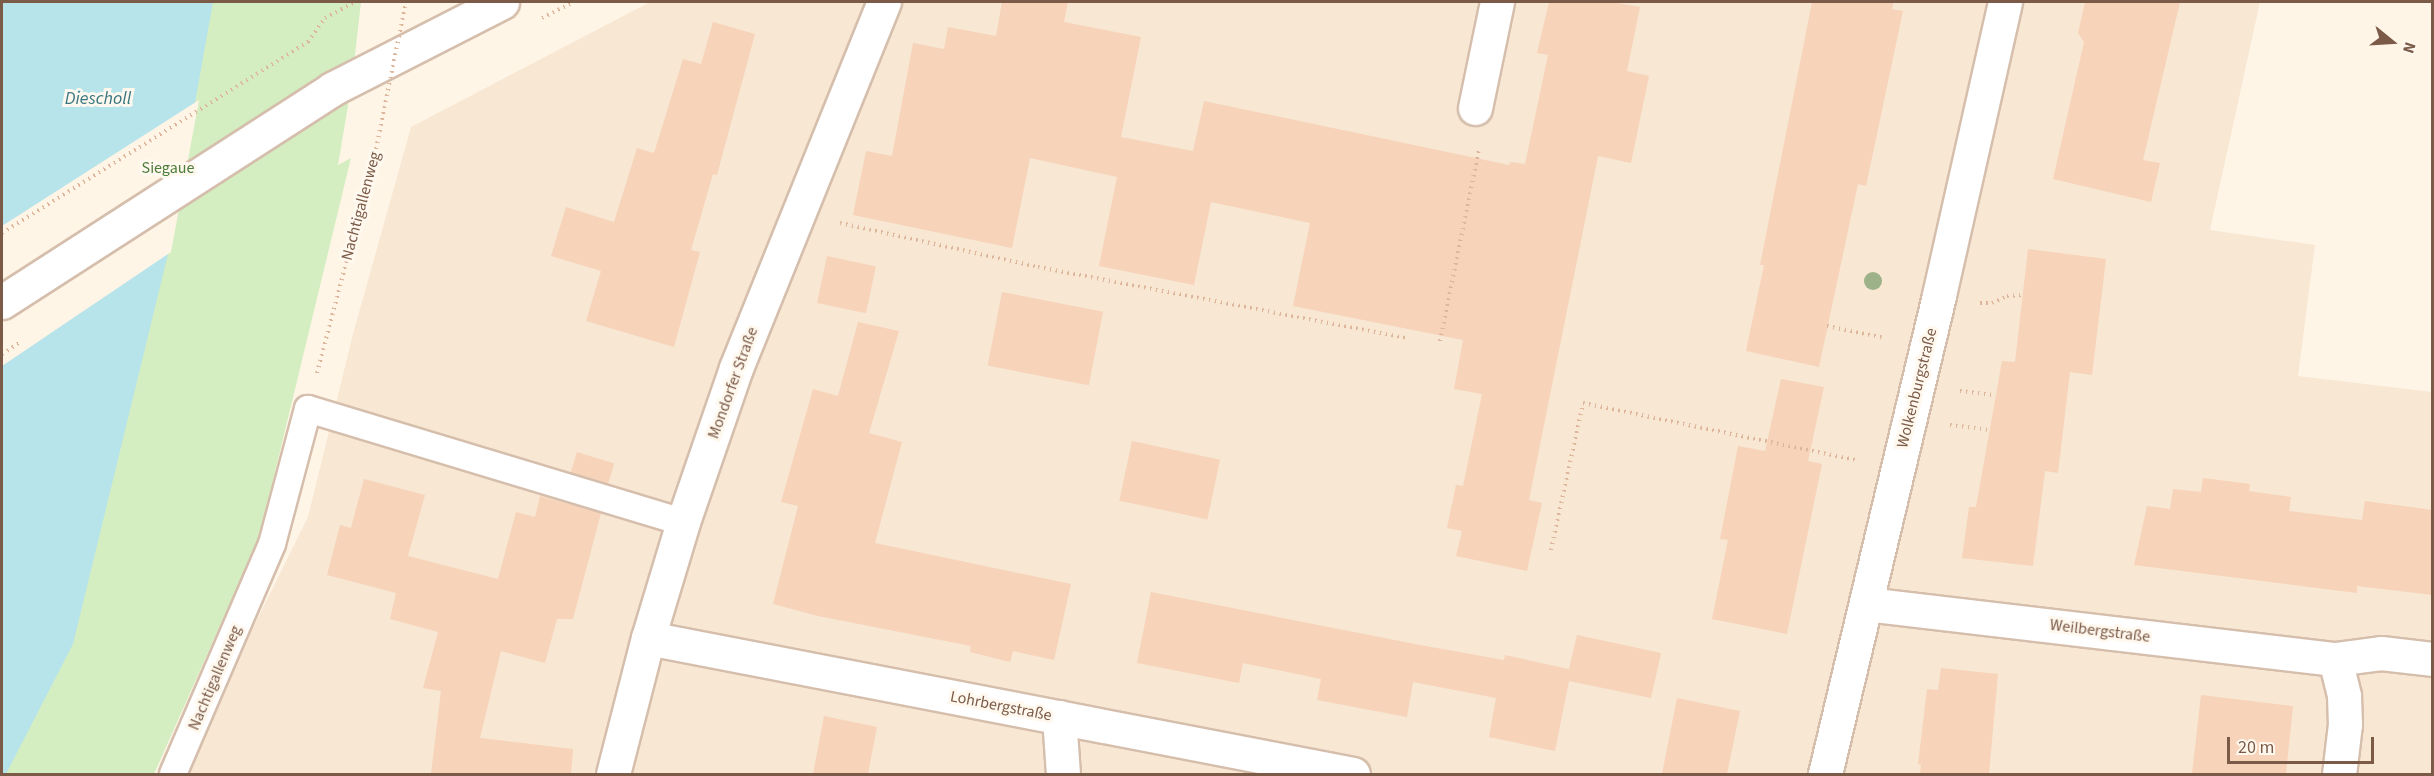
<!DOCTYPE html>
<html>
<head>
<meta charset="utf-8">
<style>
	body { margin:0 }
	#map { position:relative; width:2434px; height:776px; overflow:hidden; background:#fff5e6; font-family:"Source Sans 3",sans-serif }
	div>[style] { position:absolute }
	.residential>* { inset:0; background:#f7e7d3 }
	.green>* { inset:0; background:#d4eec2 }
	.water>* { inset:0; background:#b7e3eb }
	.pier>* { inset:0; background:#fff5e6 }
	.building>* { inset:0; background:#f7d3ba; transform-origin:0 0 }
	.path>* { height:4px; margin-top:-2px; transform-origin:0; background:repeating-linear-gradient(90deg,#ddb69c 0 1.5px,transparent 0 6px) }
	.roads { filter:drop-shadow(2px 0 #d5beac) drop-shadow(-2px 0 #d5beac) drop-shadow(0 2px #d5beac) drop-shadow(0 -2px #d5beac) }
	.lane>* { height:26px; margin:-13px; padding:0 13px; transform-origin:13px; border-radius:13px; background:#fff }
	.street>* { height:33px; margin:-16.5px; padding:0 16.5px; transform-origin:16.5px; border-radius:16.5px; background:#fff }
	.secondary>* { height:33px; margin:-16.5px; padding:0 16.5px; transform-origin:16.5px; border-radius:16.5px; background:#fff }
	.path-bridge>* { height:4px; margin-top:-2px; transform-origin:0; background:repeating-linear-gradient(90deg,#ddb69c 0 1.5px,transparent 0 6px) }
	.trees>* { width:18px; height:18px; margin:-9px; border-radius:50%; background:#9db288 }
	span { translate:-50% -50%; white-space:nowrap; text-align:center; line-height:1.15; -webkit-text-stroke:6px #fff8ee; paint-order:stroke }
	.park-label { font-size:16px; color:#4d7c3b }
	.street-label { font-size:16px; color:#7b5a47 }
	.water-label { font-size:18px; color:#387682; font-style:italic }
	.frame { position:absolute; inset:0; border:3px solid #7b5a47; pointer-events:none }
	.north { position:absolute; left:2362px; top:12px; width:60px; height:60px; -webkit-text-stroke:4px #fff8ee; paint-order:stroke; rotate:108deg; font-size:16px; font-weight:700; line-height:24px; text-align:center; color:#7b5a47 }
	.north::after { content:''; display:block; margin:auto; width:21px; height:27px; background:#7b5a47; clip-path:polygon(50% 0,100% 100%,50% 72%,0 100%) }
	.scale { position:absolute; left:2227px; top:737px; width:147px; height:27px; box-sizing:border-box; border:3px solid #7b5a47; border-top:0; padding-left:8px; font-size:18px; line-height:21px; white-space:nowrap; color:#7b5a47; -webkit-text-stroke:4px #fff8ee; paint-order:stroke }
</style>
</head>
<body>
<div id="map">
	<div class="residential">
		<i style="clip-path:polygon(650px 2px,2260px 2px,2210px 230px,2315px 245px,2298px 376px,2432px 392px,2432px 774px,188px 774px,240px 654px,308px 517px,353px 334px,411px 127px)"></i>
	</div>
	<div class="green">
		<i style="clip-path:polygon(2px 2px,361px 2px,352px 82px,338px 165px,351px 158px,259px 538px,154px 774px,2px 774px)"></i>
	</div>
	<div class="water">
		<i style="clip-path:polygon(2px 2px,213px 2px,168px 254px,73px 644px,6px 774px,2px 774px)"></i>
	</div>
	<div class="pier">
		<i style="clip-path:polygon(199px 100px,171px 252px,2px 366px,2px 226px)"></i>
	</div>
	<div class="building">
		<i style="clip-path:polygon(1002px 2px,1068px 2px,1064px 22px,1141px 37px,1121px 137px,1193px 151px,1204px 101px,1509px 165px,1510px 162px,1525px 164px,1548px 55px,1537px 53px,1549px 2px,1612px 2px,1640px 7px,1627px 71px,1649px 76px,1631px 163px,1598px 156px,1529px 500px,1542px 503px,1527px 571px,1456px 556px,1462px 531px,1447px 528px,1456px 485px,1463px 486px,1482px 394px,1454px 389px,1463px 340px,1293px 306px,1310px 223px,1211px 202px,1194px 285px,1099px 266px,1117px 177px,1030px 158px,1012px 248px,853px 215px,866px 151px,892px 156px,913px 43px,944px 49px,948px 27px,996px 36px)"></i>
		<i style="clip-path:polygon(1812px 2px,1894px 2px,1892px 9px,1903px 11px,1866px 186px,1858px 184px,1819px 367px,1746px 351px,1764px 265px,1760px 265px)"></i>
		<i style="clip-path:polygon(2085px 2px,2180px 2px,2143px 160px,2160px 163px,2151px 202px,2053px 179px,2084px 42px,2078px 33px)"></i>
		<i style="clip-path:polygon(713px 22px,755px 34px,717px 175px,713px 174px,691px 250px,700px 252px,674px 347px,586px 321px,601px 271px,551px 256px,566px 207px,614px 222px,637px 148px,654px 153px,683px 59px,701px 64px)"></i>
		<i style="clip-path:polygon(2028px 249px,2106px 259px,2092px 375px,2070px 372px,2058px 473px,2045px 471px,2033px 566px,1962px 558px,1969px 507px,1976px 507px,2002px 361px,2015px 362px)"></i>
		<i style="left:827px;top:256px;width:50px;height:48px;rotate:12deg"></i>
		<i style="left:1002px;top:292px;width:103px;height:75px;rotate:11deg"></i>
		<i style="clip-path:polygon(858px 322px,899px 331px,869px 433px,902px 442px,875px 543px,1071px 584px,1054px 660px,1013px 651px,1010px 662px,970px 652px,971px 646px,818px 616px,773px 604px,798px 506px,781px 502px,813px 389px,838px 396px)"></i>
		<i style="clip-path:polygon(1781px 379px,1824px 387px,1808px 461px,1822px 464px,1787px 634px,1712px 619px,1728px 540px,1720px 539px,1738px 446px,1765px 451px)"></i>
		<i style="left:1132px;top:441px;width:90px;height:61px;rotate:12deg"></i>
		<i style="left:577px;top:452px;width:39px;height:22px;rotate:17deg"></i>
		<i style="clip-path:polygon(2203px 478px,2250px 484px,2249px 491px,2291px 497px,2289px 511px,2362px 520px,2365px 501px,2433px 510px,2433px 595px,2357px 586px,2357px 593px,2134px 565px,2147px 506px,2170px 509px,2173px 489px,2201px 492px)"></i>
		<i style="clip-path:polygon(364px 479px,425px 495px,408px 556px,498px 579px,516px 512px,535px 517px,540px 496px,601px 513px,573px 619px,557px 619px,545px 663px,501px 651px,480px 738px,573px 749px,571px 774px,431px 774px,441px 691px,423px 688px,438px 632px,390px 619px,396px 593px,327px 575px,340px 525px,351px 528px)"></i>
		<i style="clip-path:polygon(1151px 592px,1420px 645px,1504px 660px,1505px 655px,1569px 669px,1577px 635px,1661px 653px,1651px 698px,1569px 681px,1555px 751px,1489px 737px,1496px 698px,1413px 682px,1407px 717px,1317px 700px,1321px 679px,1243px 663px,1239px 683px,1137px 663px)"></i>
		<i style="clip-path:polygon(1941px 668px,1998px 674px,1989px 774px,1920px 774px,1921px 765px,1918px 764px,1927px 689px,1938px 690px)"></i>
		<i style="clip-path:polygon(2201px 695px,2293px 706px,2286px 774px,2192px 774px)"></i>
		<i style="clip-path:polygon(1677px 698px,1740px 711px,1727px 774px,1662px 774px)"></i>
		<i style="clip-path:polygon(824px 716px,877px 727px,868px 774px,813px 774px)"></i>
	</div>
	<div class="path">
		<i style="left:542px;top:18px;width:36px;rotate:-27deg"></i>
		<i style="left:840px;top:223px;width:203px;rotate:12.5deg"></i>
		<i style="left:1038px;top:267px;width:376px;rotate:10.9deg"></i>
		<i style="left:2px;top:233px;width:361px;rotate:-32deg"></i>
		<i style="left:308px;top:42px;width:29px;rotate:-55deg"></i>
		<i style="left:325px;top:18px;width:34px;rotate:-28deg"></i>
		<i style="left:1980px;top:303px;width:12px"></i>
		<i style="left:1992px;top:303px;width:17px;rotate:-25deg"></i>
		<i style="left:2007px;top:296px;width:16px;rotate:-4deg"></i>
		<i style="left:1827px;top:326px;width:59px;rotate:11.7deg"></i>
		<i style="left:1440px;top:341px;width:195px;rotate:-78.5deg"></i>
		<i style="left:2px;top:354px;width:20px;rotate:-33deg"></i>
		<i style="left:317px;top:373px;width:232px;rotate:-75.2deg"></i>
		<i style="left:1960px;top:391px;width:35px;rotate:7deg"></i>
		<i style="left:1950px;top:425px;width:41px;rotate:7deg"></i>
		<i style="left:1551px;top:550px;width:150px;rotate:-77.7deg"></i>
		<i style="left:1583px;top:403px;width:279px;rotate:11.8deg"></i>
	</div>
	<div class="roads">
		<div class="lane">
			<i style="left:173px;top:774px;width:250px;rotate:-66.7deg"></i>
			<i style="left:272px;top:544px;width:140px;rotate:-75.1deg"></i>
			<i style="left:308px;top:409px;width:392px;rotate:16.8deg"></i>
		</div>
		<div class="street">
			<i style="left:1475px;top:108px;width:108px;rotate:-78.3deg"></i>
			<i style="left:1866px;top:604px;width:472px;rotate:6.7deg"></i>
			<i style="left:2335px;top:659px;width:46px;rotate:-7.4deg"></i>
			<i style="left:2381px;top:653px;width:51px;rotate:6.7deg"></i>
			<i style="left:648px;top:638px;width:718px;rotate:10.92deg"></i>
			<i style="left:2335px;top:659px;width:38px;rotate:76deg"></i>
			<i style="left:2344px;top:696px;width:28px;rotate:88deg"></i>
			<i style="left:2345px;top:724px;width:50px;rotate:96.8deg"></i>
			<i style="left:1059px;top:717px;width:57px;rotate:86deg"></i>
			<i style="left:1825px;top:774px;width:492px;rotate:-76.6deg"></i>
			<i style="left:1939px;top:295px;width:300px;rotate:-77.3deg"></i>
		</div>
		<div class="secondary">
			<i style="left:2px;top:302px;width:393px;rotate:-32.8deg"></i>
			<i style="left:332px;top:89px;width:191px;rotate:-27.1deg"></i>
			<i style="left:613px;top:774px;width:140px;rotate:-75.6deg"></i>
			<i style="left:648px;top:638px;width:121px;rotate:-73.2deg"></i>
			<i style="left:683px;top:522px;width:163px;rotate:-71deg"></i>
			<i style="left:736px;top:368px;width:395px;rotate:-68deg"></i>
		</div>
	</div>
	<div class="path-bridge">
		<i style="left:376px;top:149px;width:150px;rotate:-78.5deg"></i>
	</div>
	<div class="trees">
		<i style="left:1873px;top:281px"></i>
	</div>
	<div class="park-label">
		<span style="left:168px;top:168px">Siegaue</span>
	</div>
	<div class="street-label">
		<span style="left:361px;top:206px;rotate:-75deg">Nachtigallenweg</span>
		<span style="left:733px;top:383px;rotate:-70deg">Mondorfer Straße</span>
		<span style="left:1917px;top:388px;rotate:-76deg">Wolkenburgstraße</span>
		<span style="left:2100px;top:631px;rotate:7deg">Weilbergstraße</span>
		<span style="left:215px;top:678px;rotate:-67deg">Nachtigallenweg</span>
		<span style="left:1001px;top:706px;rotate:11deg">Lohrbergstraße</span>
	</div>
	<div class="water-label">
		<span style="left:98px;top:99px">Diescholl</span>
	</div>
	<div class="frame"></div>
	<div class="north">N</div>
	<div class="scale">20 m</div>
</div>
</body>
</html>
